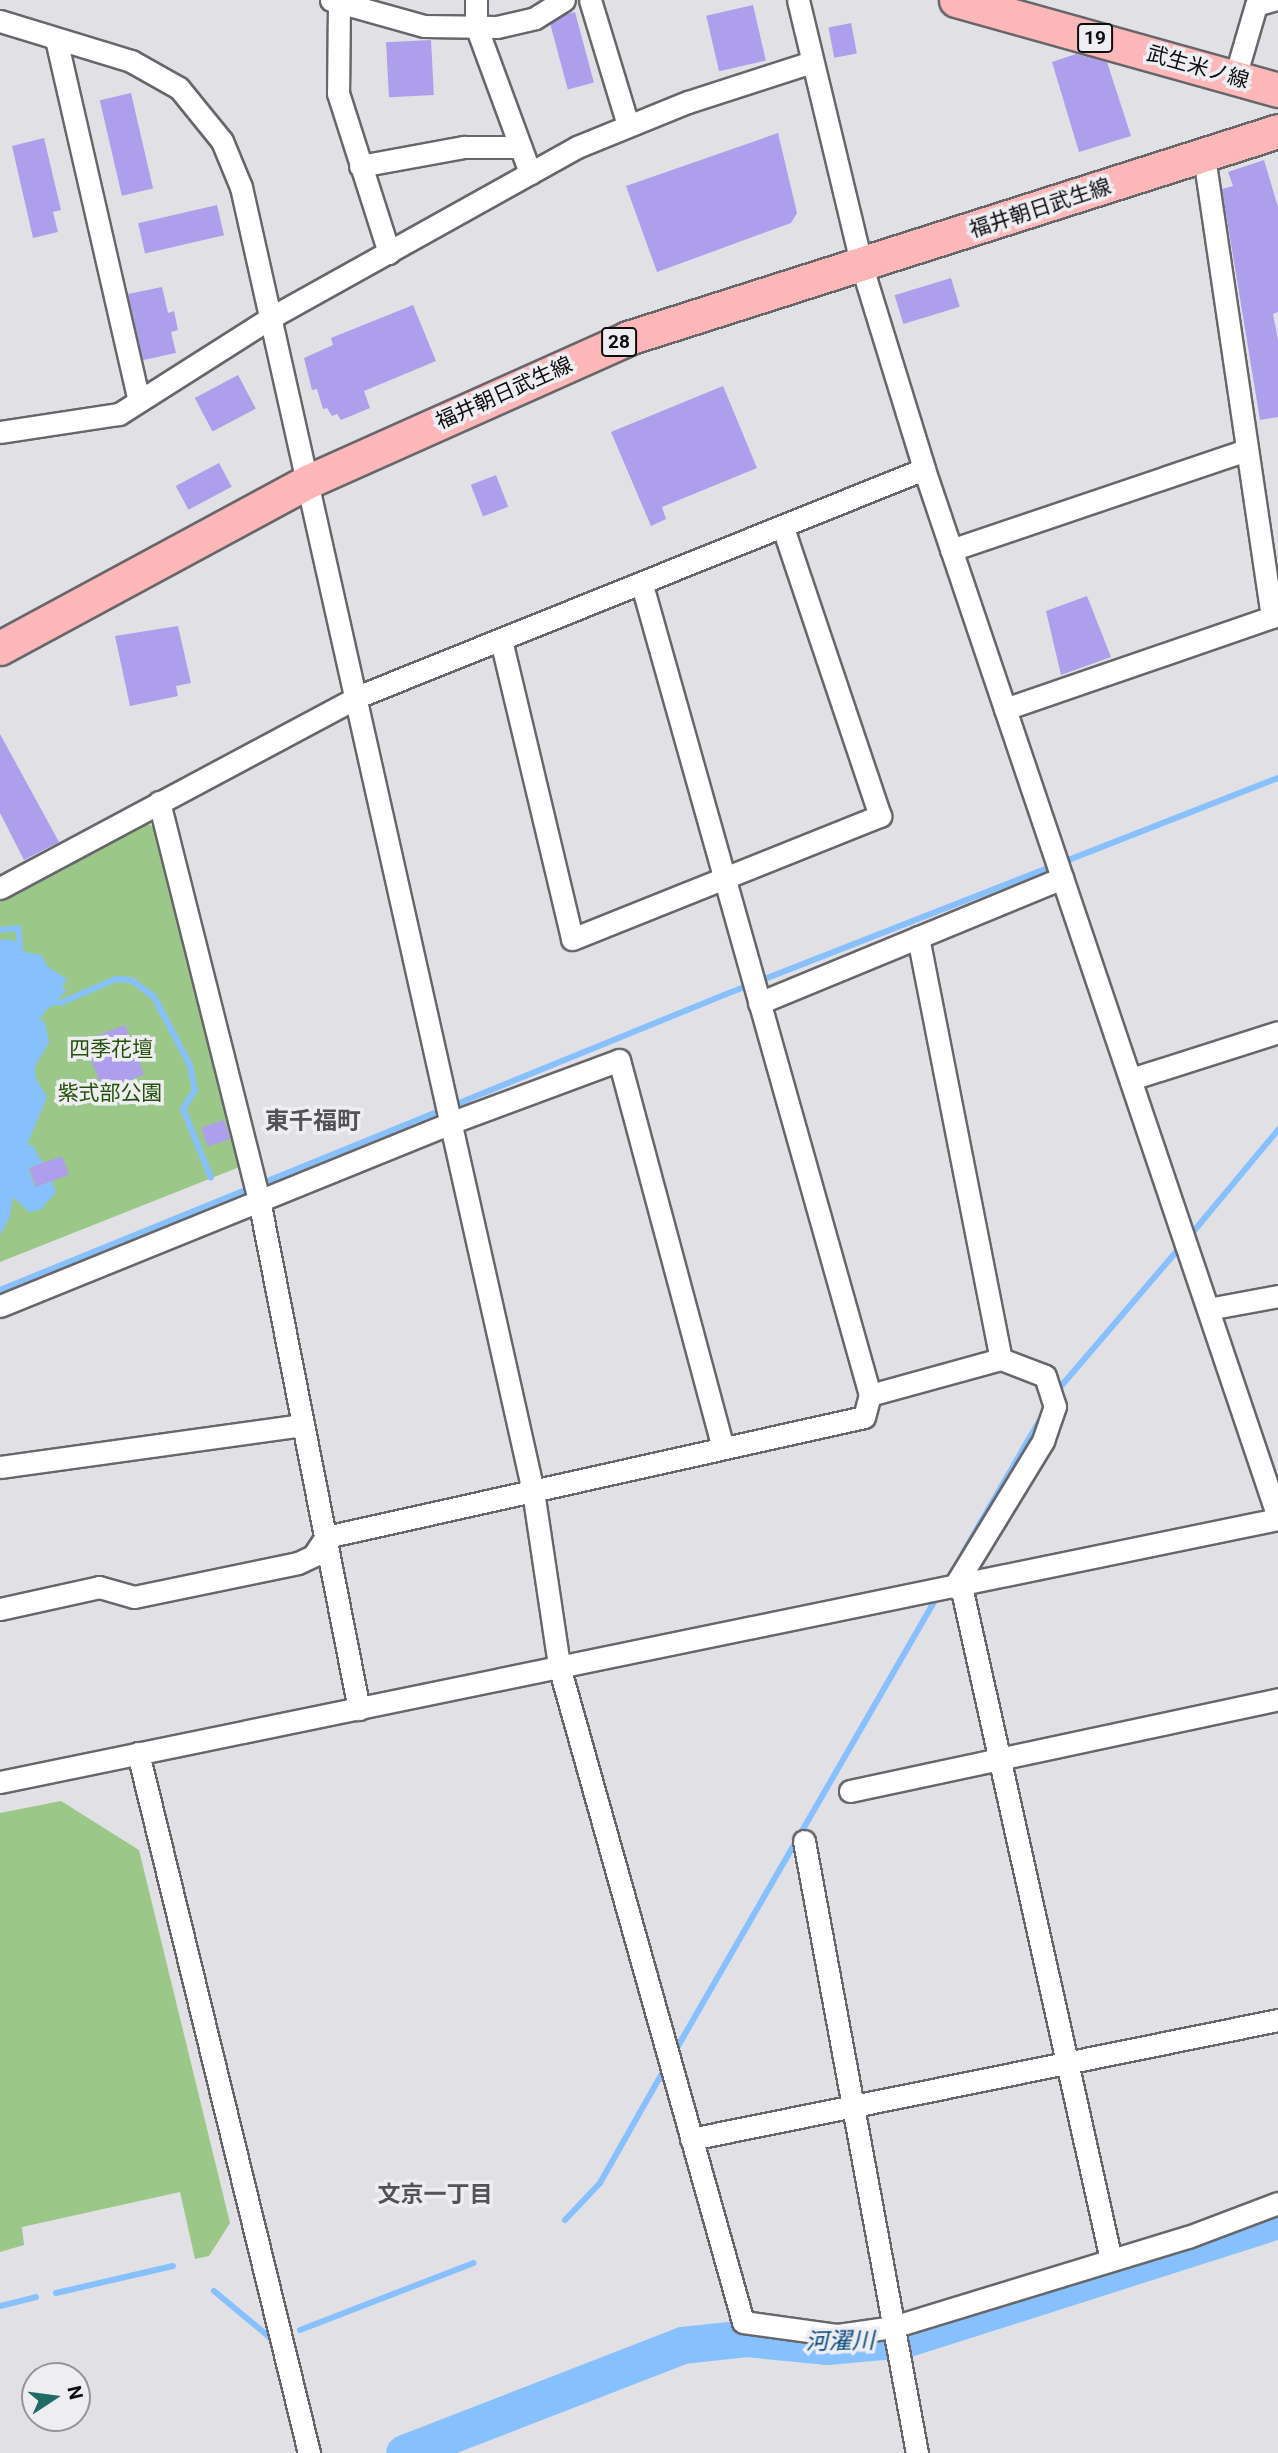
<!DOCTYPE html>
<html>
<head>
<meta charset="utf-8">
<style>
	body { margin:0 }
	#map { position:relative; width:1278px; height:2453px; overflow:hidden; background:#e1e0e5; font-family:Roboto,"Noto Sans JP",sans-serif }
	div>[style] { position:absolute }
	.green>* { inset:0; background:#9bc889 }
	.water>* { inset:0; background:#86c0ff }
	.stream>* { height:6px; margin:-3px; padding:0 3px; transform-origin:3px; border-radius:3px; background:#86c0ff }
	.river>* { height:37px; margin:-18.5px; padding:0 18.5px; transform-origin:18.5px; border-radius:18.5px; background:#86c0ff }
	.building>* { inset:0; background:#ad9feb; transform-origin:0 0 }
	.roads { filter:drop-shadow(2px 0 #67666a) drop-shadow(-2px 0 #67666a) drop-shadow(0 2px #67666a) drop-shadow(0 -2px #67666a) }
	.street>* { height:21px; margin:-10.5px; padding:0 10.5px; transform-origin:10.5px; border-radius:10.5px; background:#fff }
	.primary>* { height:33px; margin:-16.5px; padding:0 16.5px; transform-origin:16.5px; border-radius:16.5px; background:#fdb7b9 }
	span { translate:-50% -50%; white-space:nowrap; text-align:center; line-height:1.15; -webkit-text-stroke:7px #eeedf2; paint-order:stroke }
	.shield-label span { padding:2px 5px; background:#eeedf2; border:2px solid; border-radius:5px; -webkit-text-stroke-width:0 }
	.shield-label { font-size:19px; color:#0d0d0e; font-weight:700 }
	.street-label { font-size:21px; color:#0d0d0e }
	.park-label { font-size:21px; color:#235007 }
	.neighbourhood-label { font-size:23px; color:#535357; font-weight:700 }
	.water-label { font-size:23px; color:#06477e; font-style:italic }
	.quarter-label { font-size:24px; color:#535357; font-weight:700 }
	.north { position:absolute; left:21px; top:2362px; width:70px; height:70px; box-sizing:border-box; background:#eeedf2; border:2px solid #949397; border-radius:50%; rotate:77deg; font-size:19px; font-weight:700; line-height:28px; text-align:center; color:#0d0d0e }
	.north::after { content:''; display:block; margin:auto; width:24px; height:32px; background:#216b65; clip-path:polygon(50% 0,100% 100%,50% 72%,0 100%) }
</style>
</head>
<body>
<div id="map">
	<div class="green">
		<i style="clip-path:polygon(144px 822px,156px 828px,242px 1166px,0 1262px,0 902px)"></i>
		<i style="clip-path:polygon(61px 1801px,139px 1850px,230px 2223px,209px 2256px,195px 2259px,180px 2192px,22px 2227px,24px 2245px,0 2252px,0 1813px)"></i>
	</div>
	<div class="water">
		<i style="clip-path:polygon(12px 939px,25px 952px,41px 955px,48px 967px,67px 979px,62px 986px,66px 991px,58px 999px,60px 1003px,48px 1008px,39px 1020px,45px 1022px,49px 1042px,35px 1067px,36px 1079px,47px 1097px,27px 1145px,32px 1145px,43px 1163px,28px 1168px,35px 1187px,52px 1181px,56px 1192px,40px 1210px,29px 1212px,13px 1197px,10px 1216px,0 1235px,0 940px)"></i>
	</div>
	<div class="stream">
		<i style="left:0;top:930px;width:18px;rotate:-6deg"></i>
		<i style="left:18px;top:928px;width:19px;rotate:84deg"></i>
		<i style="left:60px;top:1003px;width:61px;rotate:-23.2deg"></i>
		<i style="left:116px;top:979px;width:15px;rotate:4deg"></i>
		<i style="left:131px;top:980px;width:29px;rotate:36deg"></i>
		<i style="left:154px;top:997px;width:77px;rotate:62.1deg"></i>
		<i style="left:190px;top:1065px;width:25px;rotate:79deg"></i>
		<i style="left:195px;top:1090px;width:22px;rotate:122deg"></i>
		<i style="left:183px;top:1109px;width:74px;rotate:67.9deg"></i>
		<i style="left:1188px;top:1238px;width:141px;rotate:-50.2deg"></i>
		<i style="left:0;top:1290px;width:787px;rotate:-22.17deg"></i>
		<i style="left:729px;top:993px;width:590px;rotate:-21.39deg"></i>
		<i style="left:1056px;top:1392px;width:192px;rotate:-49.4deg"></i>
		<i style="left:963px;top:1553px;width:158px;rotate:-60deg"></i>
		<i style="left:674px;top:2053px;width:529px;rotate:-60.04deg"></i>
		<i style="left:565px;top:2220px;width:51px;rotate:-46.6deg"></i>
		<i style="left:600px;top:2183px;width:132px;rotate:-60.5deg"></i>
		<i style="left:214px;top:2291px;width:77px;rotate:39.7deg"></i>
		<i style="left:56px;top:2293px;width:120px;rotate:-13deg"></i>
		<i style="left:0;top:2306px;width:37px;rotate:-14deg"></i>
		<i style="left:300px;top:2330px;width:186px;rotate:-21.1deg"></i>
	</div>
	<div class="river">
		<i style="left:404px;top:2453px;width:298px;rotate:-21.2deg"></i>
		<i style="left:682px;top:2345px;width:64px;rotate:-6.2deg"></i>
		<i style="left:746px;top:2338px;width:80px;rotate:5.7deg"></i>
		<i style="left:826px;top:2346px;width:79px;rotate:-5.1deg"></i>
		<i style="left:905px;top:2339px;width:392px;rotate:-17.7deg"></i>
	</div>
	<div class="building">
		<i style="left:753px;top:5px;width:57px;height:48px;rotate:77deg"></i>
		<i style="left:575px;top:12px;width:73px;height:27px;rotate:75deg"></i>
		<i style="left:851px;top:23px;width:31px;height:23px;rotate:79deg"></i>
		<i style="left:431px;top:40px;width:55px;height:45px;rotate:87deg"></i>
		<i style="clip-path:polygon(1076px 54px,1107px 62px,1131px 136px,1079px 152px,1052px 62px)"></i>
		<i style="left:131px;top:93px;width:98px;height:32px;rotate:77deg"></i>
		<i style="clip-path:polygon(778px 133px,797px 213px,791px 223px,657px 272px,626px 186px)"></i>
		<i style="clip-path:polygon(44px 138px,61px 210px,53px 212px,58px 232px,33px 238px,12px 146px)"></i>
		<i style="clip-path:polygon(1264px 160px,1278px 207px,1278px 312px,1273px 314px,1278px 340px,1278px 417px,1260px 420px,1222px 189px,1233px 186px,1228px 172px)"></i>
		<i style="left:217px;top:205px;width:31px;height:81px;rotate:77deg"></i>
		<i style="left:951px;top:278px;width:30px;height:59px;rotate:73deg"></i>
		<i style="clip-path:polygon(162px 287px,168px 313px,174px 311px,178px 330px,171px 332px,176px 353px,143px 360px,128px 294px)"></i>
		<i style="clip-path:polygon(413px 305px,436px 361px,364px 391px,370px 408px,341px 420px,337px 414px,332px 416px,327px 408px,323px 409px,317px 389px,312px 390px,304px 358px,333px 345px,331px 338px)"></i>
		<i style="left:238px;top:375px;width:38px;height:49px;rotate:62deg"></i>
		<i style="clip-path:polygon(723px 386px,757px 468px,662px 507px,666px 519px,651px 526px,611px 432px)"></i>
		<i style="left:219px;top:463px;width:27px;height:49px;rotate:62deg"></i>
		<i style="left:496px;top:475px;width:34px;height:27px;rotate:69deg"></i>
		<i style="clip-path:polygon(1087px 596px,1111px 657px,1061px 675px,1046px 611px)"></i>
		<i style="clip-path:polygon(178px 626px,191px 683px,176px 686px,178px 696px,130px 706px,115px 636px)"></i>
		<i style="clip-path:polygon(0 734px,59px 842px,24px 860px,0 813px)"></i>
		<i style="left:125px;top:1025px;width:53px;height:44px;rotate:69deg"></i>
		<i style="left:224px;top:1120px;width:20px;height:24px;rotate:72deg"></i>
		<i style="left:62px;top:1156px;width:20px;height:35px;rotate:70deg"></i>
	</div>
	<div class="roads">
		<div class="street">
			<i style="left:331px;top:0;width:97px;rotate:15.6deg"></i>
			<i style="left:424px;top:26px;width:73px;rotate:0.8deg"></i>
			<i style="left:497px;top:27px;width:39px;rotate:-13deg"></i>
			<i style="left:535px;top:18px;width:34px;rotate:-32deg"></i>
			<i style="left:476px;top:0;width:26px;rotate:90deg"></i>
			<i style="left:476px;top:26px;width:157px;rotate:69.8deg"></i>
			<i style="left:590px;top:0;width:131px;rotate:73.1deg"></i>
			<i style="left:798px;top:0;width:275px;rotate:76.5deg"></i>
			<i style="left:862px;top:267px;width:211px;rotate:72.9deg"></i>
			<i style="left:924px;top:469px;width:1106px;rotate:71.34deg"></i>
			<i style="left:339px;top:3px;width:90px;rotate:90.6deg"></i>
			<i style="left:338px;top:93px;width:168px;rotate:72.3deg"></i>
			<i style="left:0;top:21px;width:137px;rotate:17deg"></i>
			<i style="left:131px;top:61px;width:55px;rotate:29.4deg"></i>
			<i style="left:179px;top:88px;width:68px;rotate:50.9deg"></i>
			<i style="left:222px;top:141px;width:50px;rotate:67.6deg"></i>
			<i style="left:241px;top:187px;width:1336px;rotate:77.38deg"></i>
			<i style="left:533px;top:1491px;width:177px;rotate:81.5deg"></i>
			<i style="left:559px;top:1666px;width:681px;rotate:74.33deg"></i>
			<i style="left:743px;top:2322px;width:96px;rotate:7.8deg"></i>
			<i style="left:838px;top:2335px;width:56px;rotate:-8.3deg"></i>
			<i style="left:893px;top:2327px;width:308px;rotate:-17deg"></i>
			<i style="left:1188px;top:2237px;width:96px;rotate:-20.7deg"></i>
			<i style="left:56px;top:39px;width:371px;rotate:77.1deg"></i>
			<i style="left:1235px;top:77px;width:75px;rotate:-73.7deg"></i>
			<i style="left:1256px;top:5px;width:19px;rotate:-16deg"></i>
			<i style="left:360px;top:166px;width:106px;rotate:-10.4deg"></i>
			<i style="left:464px;top:147px;width:56px"></i>
			<i style="left:0;top:432px;width:120px;rotate:-8.6deg"></i>
			<i style="left:119px;top:414px;width:179px;rotate:-32.4deg"></i>
			<i style="left:270px;top:318px;width:351px;rotate:-29.1deg"></i>
			<i style="left:577px;top:147px;width:120px;rotate:-22.1deg"></i>
			<i style="left:688px;top:102px;width:130px;rotate:-17.9deg"></i>
			<i style="left:951px;top:550px;width:311px;rotate:-18.7deg"></i>
			<i style="left:501px;top:640px;width:307px;rotate:76.6deg"></i>
			<i style="left:572px;top:939px;width:332px;rotate:-21.8deg"></i>
			<i style="left:880px;top:816px;width:305px;rotate:-108.6deg"></i>
			<i style="left:1005px;top:709px;width:282px;rotate:-19deg"></i>
			<i style="left:1272px;top:617px;width:468px;rotate:-98.4deg"></i>
			<i style="left:159px;top:802px;width:410px;rotate:75.9deg"></i>
			<i style="left:259px;top:1200px;width:519px;rotate:78.89deg"></i>
			<i style="left:0;top:888px;width:405px;rotate:-28.1deg"></i>
			<i style="left:357px;top:697px;width:611px;rotate:-21.91deg"></i>
			<i style="left:918px;top:937px;width:430px;rotate:78.9deg"></i>
			<i style="left:759px;top:1003px;width:328px;rotate:-22.4deg"></i>
			<i style="left:1131px;top:1079px;width:154px;rotate:-17.7deg"></i>
			<i style="left:0;top:1306px;width:486px;rotate:-22.1deg"></i>
			<i style="left:450px;top:1123px;width:180px;rotate:-20.4deg"></i>
			<i style="left:619px;top:1060px;width:401px;rotate:75deg"></i>
			<i style="left:1208px;top:1309px;width:71px;rotate:-10.5deg"></i>
			<i style="left:870px;top:1395px;width:136px;rotate:-15.4deg"></i>
			<i style="left:1001px;top:1359px;width:47px;rotate:21.1deg"></i>
			<i style="left:1045px;top:1376px;width:32px;rotate:72deg"></i>
			<i style="left:1055px;top:1406px;width:37px;rotate:109deg"></i>
			<i style="left:1043px;top:1441px;width:171px;rotate:121.4deg"></i>
			<i style="left:0;top:1467px;width:304px;rotate:-7.9deg"></i>
			<i style="left:961px;top:1586px;width:690px;rotate:77.45deg"></i>
			<i style="left:0;top:1609px;width:101px;rotate:-12.5deg"></i>
			<i style="left:99px;top:1587px;width:36px;rotate:16deg"></i>
			<i style="left:134px;top:1597px;width:167px;rotate:-11.7deg"></i>
			<i style="left:298px;top:1563px;width:17px;rotate:-25deg"></i>
			<i style="left:313px;top:1556px;width:23px;rotate:-56deg"></i>
			<i style="left:326px;top:1537px;width:551px;rotate:-12.57deg"></i>
			<i style="left:864px;top:1417px;width:23px;rotate:-75deg"></i>
			<i style="left:870px;top:1395px;width:841px;rotate:-105.72deg"></i>
			<i style="left:138px;top:1753px;width:721px;rotate:76.27deg"></i>
			<i style="left:0;top:1782px;width:1305px;rotate:-11.63deg"></i>
			<i style="left:850px;top:1791px;width:438px;rotate:-12.1deg"></i>
			<i style="left:804px;top:1841px;width:622px;rotate:79.54deg"></i>
			<i style="left:691px;top:2139px;width:599px;rotate:-11.46deg"></i>
		</div>
		<div class="primary">
			<i style="left:956px;top:0;width:334px;rotate:15.6deg"></i>
			<i style="left:0;top:648px;width:351px;rotate:-28.4deg"></i>
			<i style="left:309px;top:481px;width:350px;rotate:-24.1deg"></i>
			<i style="left:628px;top:338px;width:682px;rotate:-17.66deg"></i>
		</div>
	</div>
	<div class="shield-label">
		<span style="left:1095px;top:38px">19</span>
		<span style="left:619px;top:342px">28</span>
	</div>
	<div class="street-label">
		<span style="left:1198px;top:67px;rotate:16deg">武生米ノ線</span>
		<span style="left:1040px;top:208px;rotate:-18deg">福井朝日武生線</span>
		<span style="left:504px;top:393px;rotate:-24deg">福井朝日武生線</span>
	</div>
	<div class="park-label">
		<span style="left:111px;top:1049px">四季花壇</span>
		<span style="left:110px;top:1093px">紫式部公園</span>
	</div>
	<div class="neighbourhood-label">
		<span style="left:435px;top:2195px">文京一丁目</span>
	</div>
	<div class="water-label">
		<span style="left:840px;top:2342px;rotate:-1deg">河濯川</span>
	</div>
	<div class="quarter-label">
		<span style="left:313px;top:1122px">東千福町</span>
	</div>
	<div class="north">N</div>
</div>
</body>
</html>
